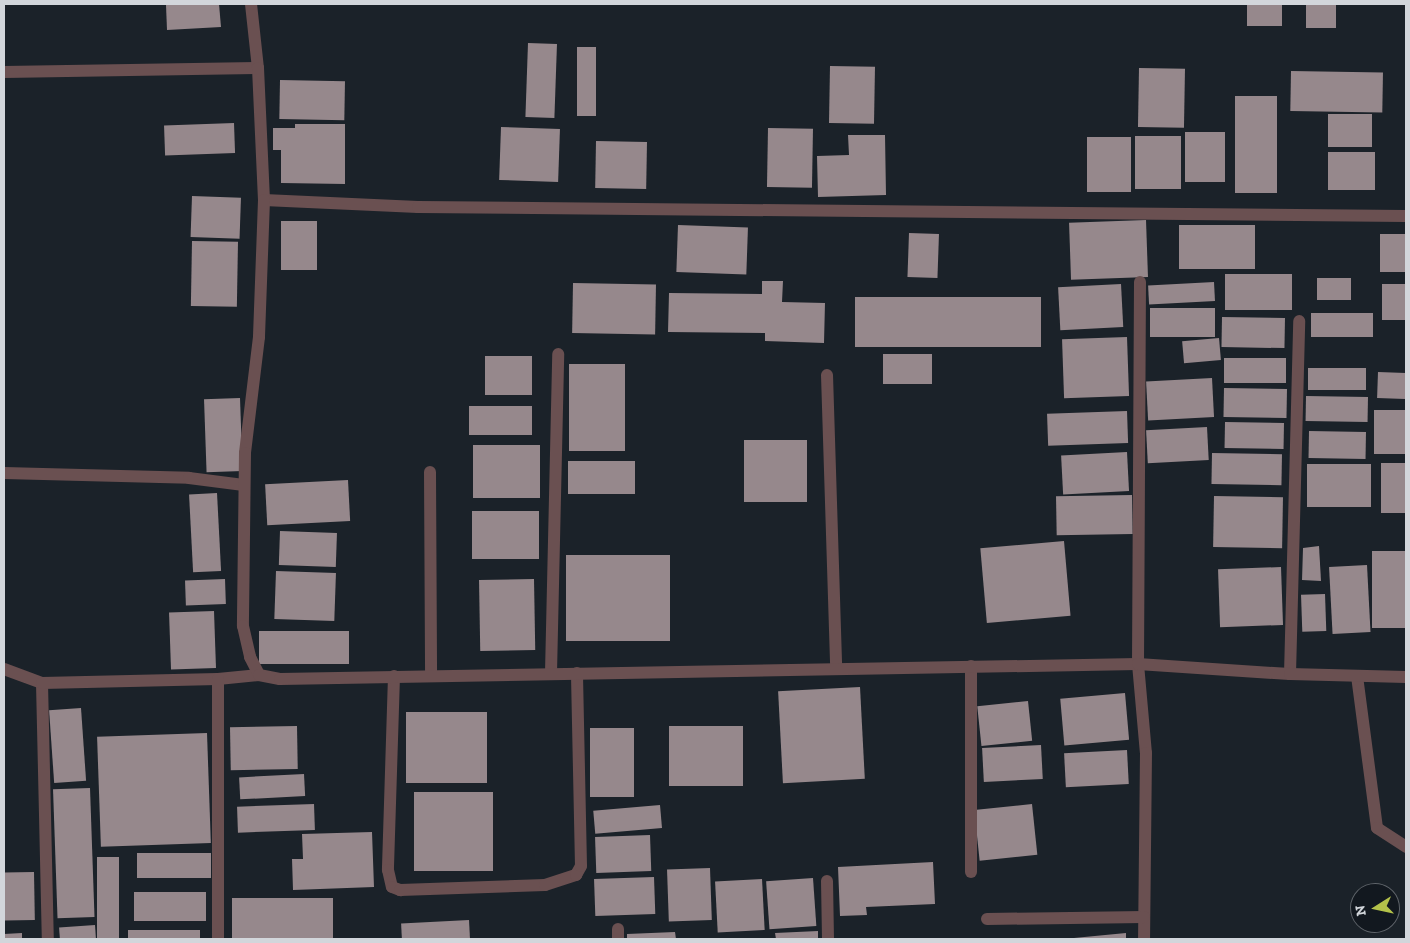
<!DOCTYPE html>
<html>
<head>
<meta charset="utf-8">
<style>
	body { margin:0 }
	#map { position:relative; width:1410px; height:943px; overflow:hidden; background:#1b2229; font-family:"Zilla Slab",serif }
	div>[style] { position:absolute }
	.building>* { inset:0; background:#96888c; transform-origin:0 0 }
	.service>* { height:12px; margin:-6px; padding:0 6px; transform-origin:6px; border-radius:6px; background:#6a5051 }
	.minor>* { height:12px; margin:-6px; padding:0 6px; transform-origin:6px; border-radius:6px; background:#6a5051 }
	.tertiary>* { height:12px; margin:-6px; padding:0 6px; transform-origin:6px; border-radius:6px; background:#6a5051 }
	span { translate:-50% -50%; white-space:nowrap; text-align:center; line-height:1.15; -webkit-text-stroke:5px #12181f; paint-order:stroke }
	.frame { position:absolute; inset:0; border:5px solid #d2d6db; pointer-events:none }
	.north { position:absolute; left:1350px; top:883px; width:50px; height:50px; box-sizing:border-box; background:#12181f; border:1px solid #5f646a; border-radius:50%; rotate:260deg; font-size:14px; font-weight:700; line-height:20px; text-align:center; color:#d2d6db }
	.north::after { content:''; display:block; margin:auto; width:18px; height:22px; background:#b4c24a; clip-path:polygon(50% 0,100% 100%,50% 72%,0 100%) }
</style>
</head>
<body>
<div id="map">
	<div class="building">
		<i style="clip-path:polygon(181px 4px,219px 4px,221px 27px,167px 30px,166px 5px)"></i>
		<i style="left:1247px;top:4px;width:35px;height:22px"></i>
		<i style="left:1306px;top:4px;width:30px;height:24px"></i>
		<i style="left:528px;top:43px;width:29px;height:74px;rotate:2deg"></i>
		<i style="left:577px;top:47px;width:19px;height:69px"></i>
		<i style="left:830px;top:66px;width:45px;height:57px;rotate:1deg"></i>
		<i style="left:1139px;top:68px;width:46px;height:59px;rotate:1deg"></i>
		<i style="left:1291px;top:71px;width:92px;height:40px;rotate:1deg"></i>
		<i style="left:280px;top:80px;width:65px;height:39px;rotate:1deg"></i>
		<i style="left:1235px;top:96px;width:42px;height:97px"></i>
		<i style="left:1328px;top:114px;width:44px;height:33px"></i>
		<i style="left:234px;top:123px;width:30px;height:70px;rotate:88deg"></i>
		<i style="clip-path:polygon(295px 124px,345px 124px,345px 184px,281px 183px,281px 150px,273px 150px,273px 128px,295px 128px)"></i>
		<i style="left:501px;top:127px;width:59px;height:53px;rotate:2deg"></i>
		<i style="left:768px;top:128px;width:45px;height:59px;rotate:1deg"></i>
		<i style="left:1185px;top:132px;width:40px;height:50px"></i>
		<i style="clip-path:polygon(848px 135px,885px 135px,886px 195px,818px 197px,817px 156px,849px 155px)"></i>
		<i style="left:1135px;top:136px;width:46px;height:53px"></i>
		<i style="left:1087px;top:137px;width:44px;height:55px"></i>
		<i style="left:596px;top:141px;width:51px;height:47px;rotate:1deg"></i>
		<i style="left:1328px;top:152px;width:47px;height:38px"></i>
		<i style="left:192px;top:196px;width:49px;height:41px;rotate:2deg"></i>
		<i style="left:1146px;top:220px;width:57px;height:77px;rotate:88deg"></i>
		<i style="left:281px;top:221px;width:36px;height:49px"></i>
		<i style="left:678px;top:225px;width:70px;height:47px;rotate:2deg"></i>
		<i style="left:1179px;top:225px;width:76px;height:44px"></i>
		<i style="left:909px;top:233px;width:30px;height:44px;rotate:2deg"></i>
		<i style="left:1380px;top:234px;width:26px;height:38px"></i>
		<i style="left:192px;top:241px;width:46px;height:65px;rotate:1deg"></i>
		<i style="left:1225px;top:274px;width:67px;height:36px"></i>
		<i style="left:1317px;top:278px;width:34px;height:22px"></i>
		<i style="clip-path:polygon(762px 281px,783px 281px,782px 302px,825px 303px,824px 343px,765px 341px,765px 333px,668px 332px,669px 293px,762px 294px)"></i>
		<i style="left:1214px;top:282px;width:19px;height:66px;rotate:87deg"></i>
		<i style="left:573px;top:283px;width:83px;height:50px;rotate:1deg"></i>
		<i style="left:1121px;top:284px;width:43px;height:63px;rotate:87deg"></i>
		<i style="left:1382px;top:284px;width:24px;height:36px"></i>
		<i style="left:1041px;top:297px;width:50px;height:186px;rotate:90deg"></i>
		<i style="left:1215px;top:308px;width:29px;height:65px;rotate:90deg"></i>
		<i style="left:1311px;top:313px;width:62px;height:24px"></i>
		<i style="left:1222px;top:317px;width:63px;height:30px;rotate:1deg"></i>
		<i style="left:1127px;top:337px;width:59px;height:65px;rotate:88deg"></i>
		<i style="left:1219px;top:338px;width:22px;height:37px;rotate:85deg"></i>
		<i style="left:883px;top:354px;width:49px;height:30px"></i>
		<i style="left:485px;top:356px;width:47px;height:39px"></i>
		<i style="left:1224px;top:358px;width:62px;height:25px"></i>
		<i style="left:569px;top:364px;width:56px;height:87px"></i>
		<i style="left:1308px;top:368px;width:58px;height:22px"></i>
		<i style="left:1378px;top:372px;width:28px;height:26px;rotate:2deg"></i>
		<i style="left:1212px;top:378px;width:39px;height:66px;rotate:87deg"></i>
		<i style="left:1224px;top:388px;width:63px;height:29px;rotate:1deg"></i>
		<i style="left:1306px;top:396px;width:62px;height:25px;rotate:1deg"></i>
		<i style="left:240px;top:398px;width:73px;height:36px;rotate:88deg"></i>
		<i style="left:532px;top:406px;width:29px;height:63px;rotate:90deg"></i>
		<i style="left:1374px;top:410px;width:32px;height:44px"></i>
		<i style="left:1127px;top:411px;width:32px;height:80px;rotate:88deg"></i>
		<i style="left:1225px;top:422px;width:59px;height:26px;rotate:1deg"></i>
		<i style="left:1207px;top:427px;width:33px;height:61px;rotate:87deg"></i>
		<i style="left:1309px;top:431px;width:57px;height:27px;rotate:1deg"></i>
		<i style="left:744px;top:440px;width:63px;height:62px"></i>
		<i style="left:473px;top:445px;width:67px;height:53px"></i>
		<i style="left:1127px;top:452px;width:39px;height:66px;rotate:87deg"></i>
		<i style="left:1212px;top:453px;width:70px;height:31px;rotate:1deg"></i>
		<i style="left:568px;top:461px;width:67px;height:33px"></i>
		<i style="left:1381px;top:463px;width:25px;height:50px"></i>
		<i style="left:1307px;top:464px;width:64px;height:43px"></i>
		<i style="left:348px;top:480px;width:41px;height:83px;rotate:87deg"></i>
		<i style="left:217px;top:493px;width:78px;height:28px;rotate:87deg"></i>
		<i style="left:1132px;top:495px;width:39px;height:76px;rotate:89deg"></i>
		<i style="left:1214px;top:496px;width:69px;height:51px;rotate:1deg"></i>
		<i style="left:472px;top:511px;width:67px;height:48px"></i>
		<i style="left:280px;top:531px;width:57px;height:34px;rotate:2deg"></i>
		<i style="left:1064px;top:541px;width:75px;height:84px;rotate:85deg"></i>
		<i style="clip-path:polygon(1319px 546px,1321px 581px,1302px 580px,1303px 548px)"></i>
		<i style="left:1406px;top:551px;width:77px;height:34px;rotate:90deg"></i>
		<i style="left:670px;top:555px;width:86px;height:104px;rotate:90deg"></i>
		<i style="left:1367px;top:565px;width:67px;height:38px;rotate:87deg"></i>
		<i style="left:1281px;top:567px;width:58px;height:63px;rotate:88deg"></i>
		<i style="left:276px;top:571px;width:60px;height:48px;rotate:2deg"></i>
		<i style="left:225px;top:579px;width:25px;height:40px;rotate:88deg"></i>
		<i style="left:534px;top:579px;width:71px;height:55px;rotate:89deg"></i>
		<i style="left:1325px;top:594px;width:37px;height:24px;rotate:88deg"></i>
		<i style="left:214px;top:611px;width:57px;height:45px;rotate:88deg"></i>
		<i style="left:259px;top:631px;width:90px;height:33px"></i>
		<i style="left:860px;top:687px;width:92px;height:82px;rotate:87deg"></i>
		<i style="left:1125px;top:693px;width:47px;height:65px;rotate:85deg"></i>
		<i style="left:1028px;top:701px;width:40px;height:51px;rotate:84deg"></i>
		<i style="left:81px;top:708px;width:73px;height:32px;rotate:86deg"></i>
		<i style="left:406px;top:712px;width:81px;height:71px"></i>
		<i style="left:297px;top:726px;width:43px;height:67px;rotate:89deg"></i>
		<i style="left:669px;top:726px;width:74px;height:60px"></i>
		<i style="left:590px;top:728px;width:44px;height:69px"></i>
		<i style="left:207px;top:733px;width:110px;height:110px;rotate:88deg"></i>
		<i style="left:1041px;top:745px;width:34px;height:59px;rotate:87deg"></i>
		<i style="left:1127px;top:750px;width:34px;height:63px;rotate:87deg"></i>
		<i style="left:304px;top:774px;width:22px;height:65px;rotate:87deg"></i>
		<i style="left:90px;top:788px;width:129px;height:37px;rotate:88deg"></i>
		<i style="left:414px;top:792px;width:79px;height:79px"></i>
		<i style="left:314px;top:804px;width:26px;height:77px;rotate:88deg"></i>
		<i style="left:1032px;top:804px;width:51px;height:58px;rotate:84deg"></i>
		<i style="left:660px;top:805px;width:23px;height:67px;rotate:85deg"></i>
		<i style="clip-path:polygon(372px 832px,374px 887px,293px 890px,292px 859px,303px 859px,302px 834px)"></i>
		<i style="left:650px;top:835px;width:36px;height:55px;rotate:88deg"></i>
		<i style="left:137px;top:853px;width:74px;height:25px"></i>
		<i style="left:97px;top:857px;width:22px;height:82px"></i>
		<i style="clip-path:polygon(933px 862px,935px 904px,866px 907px,867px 915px,840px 916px,838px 867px)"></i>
		<i style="left:710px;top:868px;width:52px;height:43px;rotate:88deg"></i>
		<i style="left:34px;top:872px;width:48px;height:30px;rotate:89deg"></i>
		<i style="left:654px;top:877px;width:37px;height:60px;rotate:88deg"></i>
		<i style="left:813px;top:878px;width:48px;height:47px;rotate:86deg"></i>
		<i style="left:762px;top:879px;width:51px;height:47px;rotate:87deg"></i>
		<i style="left:134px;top:892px;width:72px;height:29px"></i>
		<i style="left:333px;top:898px;width:41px;height:101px;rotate:90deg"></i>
		<i style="left:469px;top:920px;width:19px;height:68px;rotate:87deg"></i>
		<i style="left:95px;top:925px;width:14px;height:36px;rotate:86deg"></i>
		<i style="left:128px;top:930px;width:72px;height:9px"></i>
		<i style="clip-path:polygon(818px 931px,818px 939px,776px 939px,775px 933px)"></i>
		<i style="clip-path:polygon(675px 932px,676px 939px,627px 939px,627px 934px)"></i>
		<i style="clip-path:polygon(22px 933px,22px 939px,4px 939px,4px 934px)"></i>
		<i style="clip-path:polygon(1126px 933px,1126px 939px,1074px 939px,1074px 938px)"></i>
	</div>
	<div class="service">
		<i style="left:827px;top:375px;width:293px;rotate:88.2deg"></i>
		<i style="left:4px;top:473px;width:185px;rotate:1.5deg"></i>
		<i style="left:189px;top:478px;width:55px;rotate:7.3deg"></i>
		<i style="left:971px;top:666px;width:206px;rotate:90deg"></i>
		<i style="left:42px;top:683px;width:256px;rotate:88.7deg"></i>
	</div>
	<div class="minor">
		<i style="left:4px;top:72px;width:254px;rotate:-0.9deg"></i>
		<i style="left:264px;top:200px;width:154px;rotate:2.6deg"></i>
		<i style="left:418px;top:207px;width:988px;rotate:0.52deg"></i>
		<i style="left:1140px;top:282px;width:382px;rotate:90.3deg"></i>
		<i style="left:1138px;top:664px;width:89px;rotate:84.9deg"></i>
		<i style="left:1146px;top:753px;width:186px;rotate:90.6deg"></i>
		<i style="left:430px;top:472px;width:203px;rotate:89.7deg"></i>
		<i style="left:4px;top:669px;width:40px;rotate:20.2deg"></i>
		<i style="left:42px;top:683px;width:176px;rotate:-1.3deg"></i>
		<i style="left:218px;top:679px;width:41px;rotate:-5.6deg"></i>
		<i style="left:551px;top:673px;width:319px;rotate:-88.7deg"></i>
		<i style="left:1290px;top:674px;width:353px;rotate:-88.5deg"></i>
		<i style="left:394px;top:676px;width:194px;rotate:91.8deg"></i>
		<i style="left:388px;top:870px;width:17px;rotate:77deg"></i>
		<i style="left:392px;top:887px;width:9px;rotate:21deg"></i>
		<i style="left:400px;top:890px;width:145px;rotate:-2deg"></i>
		<i style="left:545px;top:885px;width:33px;rotate:-18deg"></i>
		<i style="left:576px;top:875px;width:10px;rotate:-61deg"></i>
		<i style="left:581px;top:866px;width:193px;rotate:-91.2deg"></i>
		<i style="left:1357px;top:676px;width:153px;rotate:82.5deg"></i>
		<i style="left:1377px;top:828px;width:35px;rotate:33deg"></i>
		<i style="left:218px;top:679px;width:260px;rotate:90deg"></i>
		<i style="left:827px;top:881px;width:58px;rotate:89deg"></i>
		<i style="left:987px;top:919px;width:157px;rotate:-0.7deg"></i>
		<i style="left:618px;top:929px;width:10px;rotate:90deg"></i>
	</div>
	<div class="tertiary">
		<i style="left:251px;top:4px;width:64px;rotate:83.8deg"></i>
		<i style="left:258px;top:68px;width:132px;rotate:87.4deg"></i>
		<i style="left:264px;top:200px;width:137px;rotate:92.1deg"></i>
		<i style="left:259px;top:337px;width:117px;rotate:96.9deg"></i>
		<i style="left:245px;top:453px;width:173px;rotate:90.7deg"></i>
		<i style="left:243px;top:626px;width:32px;rotate:77deg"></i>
		<i style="left:250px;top:657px;width:20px;rotate:63deg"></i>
		<i style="left:259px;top:675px;width:21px;rotate:11deg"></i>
		<i style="left:280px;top:679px;width:858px;rotate:-1deg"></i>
		<i style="left:1138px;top:664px;width:152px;rotate:3.8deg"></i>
		<i style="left:1290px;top:674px;width:116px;rotate:1.5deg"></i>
	</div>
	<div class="frame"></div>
	<div class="north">N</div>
</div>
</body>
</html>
